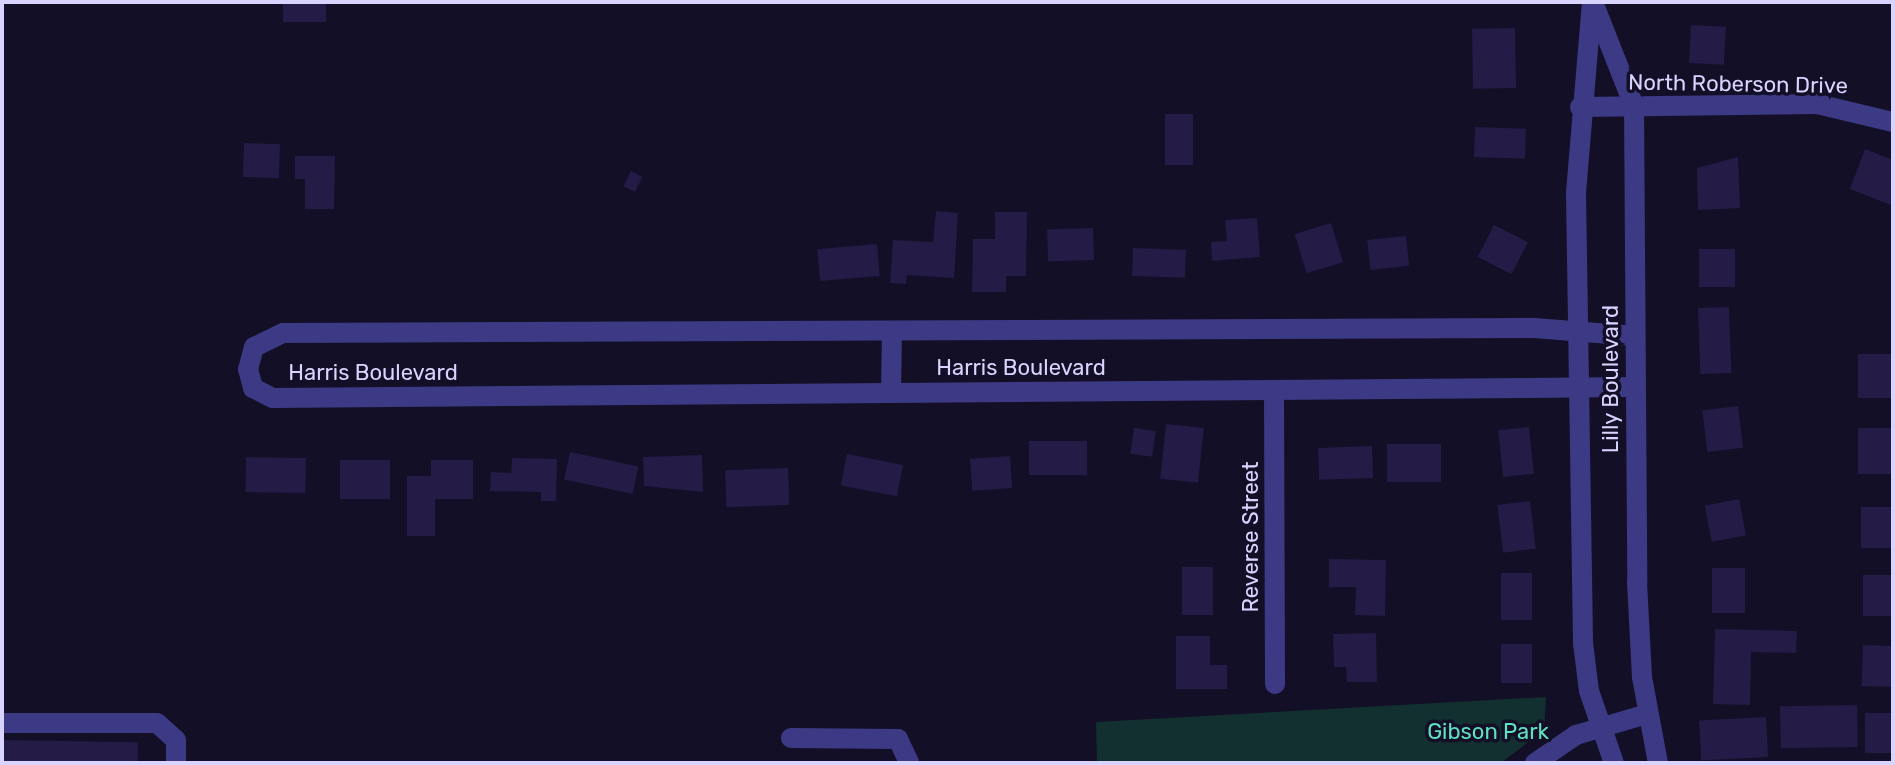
<!DOCTYPE html>
<html>
<head>
<meta charset="utf-8">
<style>
	body { margin:0 }
	#map { position:relative; width:1895px; height:765px; overflow:hidden; background:#130f26; font-family:Rubik,sans-serif }
	div>[style] { position:absolute }
	.green>* { inset:0; background:#12302f }
	.building>* { inset:0; background:#241b47; transform-origin:0 0 }
	.minor>* { height:20px; margin:-10px; padding:0 10px; transform-origin:10px; border-radius:10px; background:#3d3a85 }
	span { translate:-50% -50%; white-space:nowrap; text-align:center; line-height:1.15; -webkit-text-stroke:7px #130f26; paint-order:stroke }
	.street-label { font-size:22px; color:#d9d4ff }
	.park-label { font-size:22px; color:#5fe0c0 }
	.frame { position:absolute; inset:0; border:4px solid #d9d4ff; pointer-events:none }
</style>
</head>
<body>
<div id="map">
	<div class="green">
		<i style="clip-path:polygon(1546px 697px,1544px 730px,1501px 763px,1097px 763px,1096px 722px)"></i>
	</div>
	<div class="building">
		<i style="left:283px;top:2px;width:43px;height:20px"></i>
		<i style="left:1691px;top:25px;width:35px;height:38px;rotate:3deg"></i>
		<i style="left:1515px;top:28px;width:60px;height:43px;rotate:89deg"></i>
		<i style="left:1165px;top:114px;width:28px;height:51px"></i>
		<i style="left:1475px;top:127px;width:51px;height:30px;rotate:2deg"></i>
		<i style="left:244px;top:143px;width:36px;height:34px;rotate:2deg"></i>
		<i style="clip-path:polygon(1865px 149px,1893px 160px,1893px 206px,1850px 189px)"></i>
		<i style="clip-path:polygon(295px 156px,335px 156px,334px 209px,305px 209px,305px 179px,295px 179px)"></i>
		<i style="clip-path:polygon(1738px 157px,1740px 208px,1698px 210px,1697px 168px)"></i>
		<i style="left:631px;top:171px;width:13px;height:17px;rotate:27deg"></i>
		<i style="clip-path:polygon(936px 211px,958px 213px,954px 278px,907px 275px,906px 284px,890px 283px,893px 240px,933px 242px)"></i>
		<i style="clip-path:polygon(995px 212px,1027px 212px,1026px 276px,1006px 276px,1006px 292px,972px 292px,973px 239px,995px 239px)"></i>
		<i style="clip-path:polygon(1257px 218px,1260px 257px,1212px 261px,1211px 242px,1227px 241px,1225px 220px)"></i>
		<i style="left:1331px;top:223px;width:41px;height:38px;rotate:73deg"></i>
		<i style="left:1494px;top:225px;width:38px;height:36px;rotate:27deg"></i>
		<i style="left:1093px;top:228px;width:32px;height:46px;rotate:88deg"></i>
		<i style="left:1406px;top:236px;width:30px;height:39px;rotate:84deg"></i>
		<i style="left:877px;top:244px;width:32px;height:60px;rotate:85deg"></i>
		<i style="left:1133px;top:248px;width:53px;height:28px;rotate:2deg"></i>
		<i style="left:1699px;top:249px;width:36px;height:38px"></i>
		<i style="left:1729px;top:307px;width:66px;height:31px;rotate:88deg"></i>
		<i style="left:1858px;top:354px;width:35px;height:44px"></i>
		<i style="left:1738px;top:406px;width:42px;height:36px;rotate:83deg"></i>
		<i style="left:1166px;top:424px;width:38px;height:55px;rotate:6deg"></i>
		<i style="left:1529px;top:427px;width:47px;height:31px;rotate:84deg"></i>
		<i style="left:1134px;top:428px;width:22px;height:26px;rotate:8deg"></i>
		<i style="left:1858px;top:428px;width:35px;height:46px"></i>
		<i style="left:1087px;top:441px;width:34px;height:58px;rotate:90deg"></i>
		<i style="left:1387px;top:444px;width:54px;height:38px"></i>
		<i style="left:1372px;top:446px;width:32px;height:54px;rotate:88deg"></i>
		<i style="left:570px;top:452px;width:70px;height:28px;rotate:12deg"></i>
		<i style="left:847px;top:454px;width:57px;height:32px;rotate:11deg"></i>
		<i style="clip-path:polygon(702px 455px,703px 492px,644px 486px,643px 457px)"></i>
		<i style="left:1010px;top:456px;width:32px;height:40px;rotate:86deg"></i>
		<i style="left:246px;top:457px;width:60px;height:35px;rotate:1deg"></i>
		<i style="clip-path:polygon(512px 458px,557px 459px,556px 501px,541px 501px,541px 492px,490px 491px,491px 472px,511px 473px)"></i>
		<i style="left:340px;top:460px;width:50px;height:39px"></i>
		<i style="clip-path:polygon(431px 460px,473px 460px,473px 499px,435px 499px,435px 536px,407px 536px,407px 476px,431px 476px)"></i>
		<i style="left:788px;top:468px;width:37px;height:63px;rotate:88deg"></i>
		<i style="left:1739px;top:499px;width:37px;height:35px;rotate:79deg"></i>
		<i style="left:1530px;top:501px;width:48px;height:33px;rotate:83deg"></i>
		<i style="left:1861px;top:507px;width:32px;height:41px"></i>
		<i style="clip-path:polygon(1329px 559px,1386px 560px,1385px 616px,1355px 615px,1356px 587px,1329px 587px)"></i>
		<i style="left:1182px;top:567px;width:31px;height:48px"></i>
		<i style="left:1745px;top:568px;width:45px;height:33px;rotate:90deg"></i>
		<i style="left:1501px;top:573px;width:31px;height:47px"></i>
		<i style="left:1893px;top:575px;width:41px;height:30px;rotate:90deg"></i>
		<i style="clip-path:polygon(1715px 629px,1797px 631px,1796px 653px,1751px 652px,1750px 705px,1713px 704px)"></i>
		<i style="clip-path:polygon(1376px 633px,1377px 682px,1347px 682px,1346px 667px,1334px 667px,1333px 634px)"></i>
		<i style="clip-path:polygon(1176px 636px,1210px 636px,1210px 665px,1227px 665px,1227px 689px,1176px 689px)"></i>
		<i style="left:1501px;top:644px;width:31px;height:39px"></i>
		<i style="left:1863px;top:645px;width:30px;height:41px;rotate:2deg"></i>
		<i style="left:1857px;top:705px;width:42px;height:77px;rotate:89deg"></i>
		<i style="left:1893px;top:713px;width:40px;height:28px;rotate:90deg"></i>
		<i style="left:1766px;top:717px;width:40px;height:67px;rotate:87deg"></i>
		<i style="left:2px;top:740px;width:136px;height:23px;rotate:1deg"></i>
	</div>
	<div class="minor">
		<i style="left:1592px;top:2px;width:193px;rotate:94.8deg"></i>
		<i style="left:1576px;top:194px;width:449px;rotate:89.1deg"></i>
		<i style="left:1583px;top:643px;width:48px;rotate:82.9deg"></i>
		<i style="left:1589px;top:691px;width:76px;rotate:70.9deg"></i>
		<i style="left:1593px;top:2px;width:112px;rotate:68.5deg"></i>
		<i style="left:1634px;top:106px;width:476px;rotate:89.6deg"></i>
		<i style="left:1637px;top:582px;width:95px;rotate:87deg"></i>
		<i style="left:1642px;top:677px;width:87px;rotate:79.5deg"></i>
		<i style="left:1580px;top:107px;width:237px;rotate:-0.7deg"></i>
		<i style="left:1817px;top:104px;width:78px;rotate:13.3deg"></i>
		<i style="left:1635px;top:336px;width:101px;rotate:-175.5deg"></i>
		<i style="left:1534px;top:328px;width:1251px;rotate:179.77deg"></i>
		<i style="left:283px;top:333px;width:32px;rotate:154deg"></i>
		<i style="left:254px;top:347px;width:23px;rotate:105deg"></i>
		<i style="left:248px;top:369px;width:20px;rotate:75deg"></i>
		<i style="left:253px;top:388px;width:22px;rotate:27deg"></i>
		<i style="left:273px;top:398px;width:1362px;rotate:-0.46deg"></i>
		<i style="left:1274px;top:390px;width:294px;rotate:89.8deg"></i>
		<i style="left:891px;top:393px;width:62px;rotate:-89.1deg"></i>
		<i style="left:2px;top:723px;width:155px"></i>
		<i style="left:157px;top:723px;width:25px;rotate:42deg"></i>
		<i style="left:176px;top:740px;width:23px;rotate:90deg"></i>
		<i style="left:791px;top:738px;width:107px;rotate:0.5deg"></i>
		<i style="left:898px;top:739px;width:26px;rotate:65deg"></i>
		<i style="left:1535px;top:763px;width:50px;rotate:-34.3deg"></i>
		<i style="left:1576px;top:735px;width:74px;rotate:-16.5deg"></i>
	</div>
	<div class="street-label">
		<span style="left:1738px;top:84px;rotate:1deg">North Roberson Drive</span>
		<span style="left:1021px;top:368px">Harris Boulevard</span>
		<span style="left:373px;top:373px">Harris Boulevard</span>
		<span style="left:1611px;top:379px;rotate:-90deg">Lilly Boulevard</span>
		<span style="left:1251px;top:537px;rotate:-90deg">Reverse Street</span>
	</div>
	<div class="park-label">
		<span style="left:1488px;top:732px">Gibson Park</span>
	</div>
	<div class="frame"></div>
</div>
</body>
</html>
